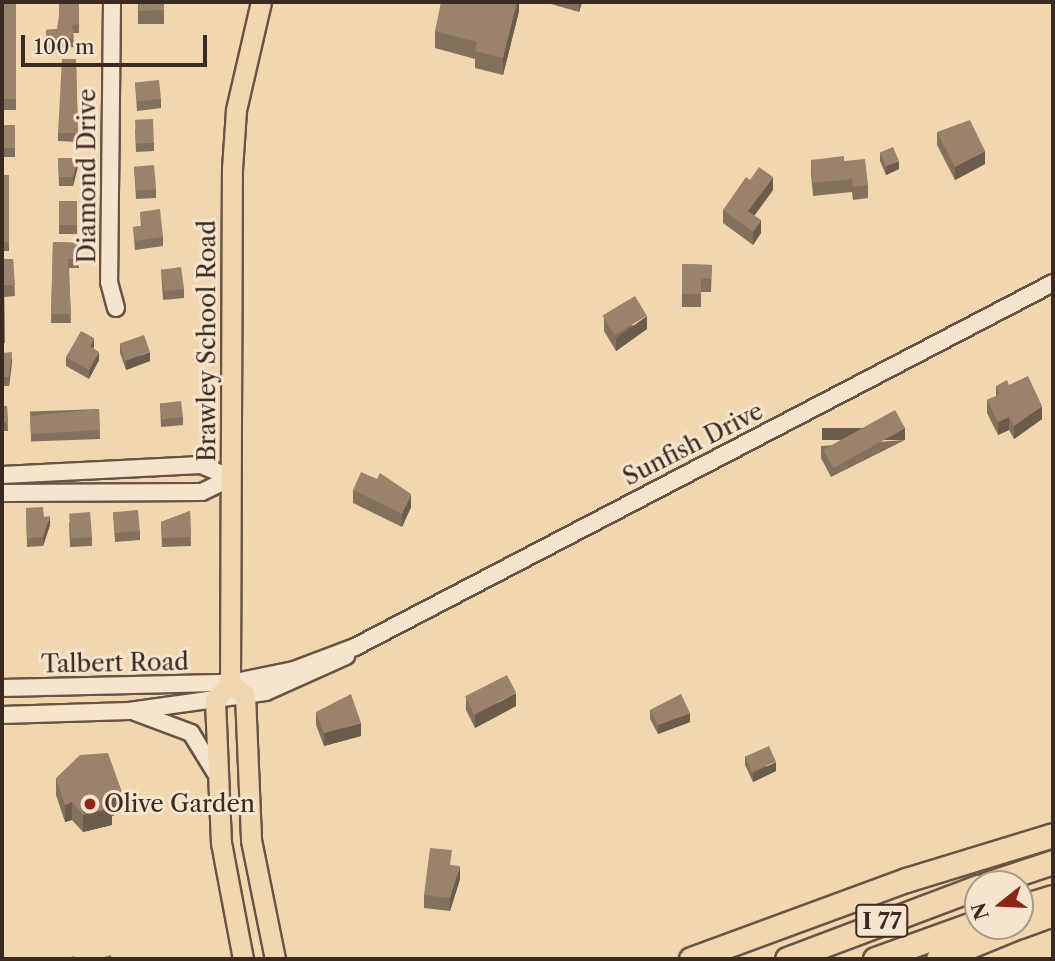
<!DOCTYPE html>
<html>
<head>
<meta charset="utf-8">
<style>
	body { margin:0 }
	#map { position:relative; width:1055px; height:961px; overflow:hidden; background:#f1d6b0; font-family:"Libre Caslon Text",serif }
	div>[style] { position:absolute }
	.roads { filter:drop-shadow(2px 0 #695443) drop-shadow(-2px 0 #695443) drop-shadow(0 2px #695443) drop-shadow(0 -2px #695443) }
	.minor>* { height:16px; margin:-8px; padding:0 8px; transform-origin:8px; border-radius:8px; background:#f6e4cc }
	.major>* { height:19px; margin:-9.5px; padding:0 9.5px; transform-origin:9.5px; border-radius:9.5px; background:#f1d6b0 }
	.highway>* { height:23px; margin:-11.5px; padding:0 11.5px; transform-origin:11.5px; border-radius:11.5px; background:#f1d6b0 }
	.wall>* { inset:0; background:#84715b; transform-origin:0 0 }
	.shaded-wall>* { inset:0; background:#6c5c4a; transform-origin:0 0 }
	.building>* { inset:0; background:#9a836a; transform-origin:0 0 }
	.dots>* { width:19px; height:19px; translate:-50% -50%; box-sizing:border-box; border:4px solid #f6e4cc; border-radius:50% }
	span { translate:-50% -50%; white-space:nowrap; text-align:center; line-height:1.15; -webkit-text-stroke:6px #f6e4cc; paint-order:stroke }
	.shield-label span { padding:2px 5px; background:#f6e4cc; border:2px solid; border-radius:5px; -webkit-text-stroke-width:0 }
	.shield-label { font-size:23px; color:#3c291f; font-weight:700 }
	.street-label { font-size:24px; color:#3c291f }
	.poi-label { font-size:24px; color:#3c291f }
	.left { translate:0 -50%; text-align:left }
	.frame { position:absolute; inset:0; border:4px solid #3c291f; pointer-events:none }
	.north { position:absolute; left:964px; top:870px; width:70px; height:70px; box-sizing:border-box; background:#f6e4cc; border:2px solid #ac9987; border-radius:50%; rotate:252deg; font-size:19px; font-weight:700; line-height:28px; text-align:center; color:#3c291f }
	.north::after { content:''; display:block; margin:auto; width:24px; height:32px; background:#8f2418; clip-path:polygon(50% 0,100% 100%,50% 72%,0 100%) }
	.scale { position:absolute; left:21px; top:35px; width:186px; height:32px; box-sizing:border-box; border:4px solid #3c291f; border-top:0; padding-left:9px; font-size:21px; line-height:24px; white-space:nowrap; color:#3c291f; -webkit-text-stroke:5px #f6e4cc; paint-order:stroke }
</style>
</head>
<body>
<div id="map">
	<div class="roads">
		<div class="minor">
			<i style="left:112px;top:2px;width:280px;rotate:90.6deg"></i>
			<i style="left:109px;top:282px;width:27px;rotate:75deg"></i>
			<i style="left:2px;top:475px;width:199px;rotate:-2.9deg"></i>
			<i style="left:201px;top:465px;width:33px;rotate:23deg"></i>
			<i style="left:2px;top:493px;width:200px;rotate:-0.3deg"></i>
			<i style="left:202px;top:492px;width:32px;rotate:-26deg"></i>
			<i style="left:2px;top:688px;width:228px;rotate:-1.3deg"></i>
			<i style="left:230px;top:683px;width:65px;rotate:-11.5deg"></i>
			<i style="left:294px;top:670px;width:65px;rotate:-20.7deg"></i>
			<i style="left:355px;top:647px;width:787px;rotate:-27.54deg"></i>
			<i style="left:135px;top:712px;width:60px;rotate:20.6deg"></i>
			<i style="left:191px;top:733px;width:46px;rotate:58.4deg"></i>
			<i style="left:2px;top:715px;width:127px;rotate:-1.8deg"></i>
			<i style="left:129px;top:711px;width:138px;rotate:-7.9deg"></i>
			<i style="left:266px;top:692px;width:88px;rotate:-24.2deg"></i>
		</div>
		<div class="major">
			<i style="left:230px;top:683px;width:19px;rotate:39deg"></i>
			<i style="left:245px;top:695px;width:145px;rotate:87.6deg"></i>
			<i style="left:251px;top:840px;width:121px;rotate:78.6deg"></i>
			<i style="left:243px;top:959px;width:118px;rotate:-100.7deg"></i>
			<i style="left:221px;top:843px;width:143px;rotate:-92.4deg"></i>
			<i style="left:215px;top:700px;width:23px;rotate:-49deg"></i>
			<i style="left:230px;top:683px;width:514px;rotate:-89.78deg"></i>
			<i style="left:232px;top:169px;width:59px;rotate:-86.1deg"></i>
			<i style="left:236px;top:110px;width:111px;rotate:-77deg"></i>
		</div>
		<div class="highway">
			<i style="left:987px;top:884px;width:70px;rotate:-18.4deg"></i>
			<i style="left:1020px;top:907px;width:34px;rotate:-17deg"></i>
			<i style="left:1020px;top:926px;width:35px;rotate:-20deg"></i>
			<i style="left:691px;top:959px;width:229px;rotate:-20.2deg"></i>
			<i style="left:906px;top:880px;width:154px;rotate:-17deg"></i>
			<i style="left:787px;top:959px;width:204px;rotate:-20.7deg"></i>
			<i style="left:875px;top:959px;width:109px;rotate:-19.8deg"></i>
			<i style="left:938px;top:959px;width:87px;rotate:-22.2deg"></i>
		</div>
	</div>
	<div class="wall">
		<i style="left:2px;top:2px;width:14px;height:108px"></i>
		<i style="clip-path:polygon(79px 2px,79px 33px,73px 33px,74px 47px,47px 50px,46px 30px,57px 29px)"></i>
		<i style="left:138px;top:2px;width:26px;height:22px"></i>
		<i style="clip-path:polygon(519px 2px,519px 11px,503px 75px,475px 68px,475px 59px,435px 48px,435px 31px)"></i>
		<i style="clip-path:polygon(544px 2px,582px 2px,579px 12px)"></i>
		<i style="clip-path:polygon(76px 59px,78px 142px,58px 141px,58px 133px)"></i>
		<i style="clip-path:polygon(135px 82px,161px 99px,161px 108px,137px 111px)"></i>
		<i style="left:2px;top:125px;width:13px;height:32px"></i>
		<i style="clip-path:polygon(135px 129px,154px 143px,154px 151px,136px 152px)"></i>
		<i style="clip-path:polygon(937px 132px,985px 164px,955px 180px,937px 145px)"></i>
		<i style="clip-path:polygon(880px 152px,899px 169px,886px 175px,880px 161px)"></i>
		<i style="clip-path:polygon(58px 158px,78px 166px,73px 186px,59px 186px)"></i>
		<i style="clip-path:polygon(811px 160px,844px 161px,868px 185px,868px 198px,853px 200px,852px 192px,813px 196px,811px 173px)"></i>
		<i style="clip-path:polygon(134px 166px,156px 189px,156px 198px,136px 199px)"></i>
		<i style="left:2px;top:175px;width:7px;height:76px"></i>
		<i style="clip-path:polygon(773px 190px,754px 216px,761px 233px,753px 245px,723px 223px,723px 210px)"></i>
		<i style="left:59px;top:201px;width:18px;height:33px"></i>
		<i style="clip-path:polygon(140px 212px,163px 237px,163px 246px,135px 250px,133px 227px,141px 226px)"></i>
		<i style="clip-path:polygon(53px 242px,79px 243px,79px 268px,69px 268px,71px 323px,51px 323px)"></i>
		<i style="clip-path:polygon(2px 259px,13px 259px,15px 296px,4px 297px,5px 343px,2px 343px)"></i>
		<i style="clip-path:polygon(682px 264px,712px 265px,711px 292px,701px 292px,701px 307px,682px 307px)"></i>
		<i style="clip-path:polygon(161px 269px,184px 289px,184px 298px,163px 300px)"></i>
		<i style="clip-path:polygon(604px 318px,647px 329px,616px 351px,604px 331px)"></i>
		<i style="clip-path:polygon(120px 344px,150px 361px,126px 370px,120px 353px)"></i>
		<i style="clip-path:polygon(94px 347px,93px 348px,99px 360px,89px 379px,66px 366px,66px 357px)"></i>
		<i style="clip-path:polygon(2px 353px,12px 361px,9px 386px,2px 386px)"></i>
		<i style="clip-path:polygon(1009px 385px,1042px 419px,1014px 439px,1009px 430px,998px 435px,987px 413px,987px 400px,996px 396px,996px 386px)"></i>
		<i style="clip-path:polygon(160px 403px,183px 417px,183px 425px,161px 427px)"></i>
		<i style="clip-path:polygon(2px 406px,7px 406px,8px 431px,2px 431px)"></i>
		<i style="left:99px;top:409px;width:30px;height:69px;rotate:88deg"></i>
		<i style="clip-path:polygon(905px 440px,831px 477px,821px 458px,821px 446px)"></i>
		<i style="clip-path:polygon(353px 490px,411px 507px,402px 527px,353px 503px)"></i>
		<i style="clip-path:polygon(26px 508px,44px 517px,50px 525px,43px 546px,27px 547px)"></i>
		<i style="clip-path:polygon(2px 510px,4px 532px,4px 541px,2px 541px)"></i>
		<i style="clip-path:polygon(190px 511px,191px 546px,162px 547px,161px 522px)"></i>
		<i style="clip-path:polygon(113px 512px,140px 531px,140px 540px,115px 542px)"></i>
		<i style="clip-path:polygon(69px 522px,92px 537px,92px 546px,70px 547px)"></i>
		<i style="clip-path:polygon(466px 697px,516px 706px,475px 728px,466px 710px)"></i>
		<i style="clip-path:polygon(650px 710px,690px 722px,658px 734px,650px 719px)"></i>
		<i style="clip-path:polygon(316px 712px,361px 736px,324px 746px,316px 725px)"></i>
		<i style="clip-path:polygon(745px 756px,776px 771px,753px 782px,745px 765px)"></i>
		<i style="clip-path:polygon(56px 778px,123px 812px,112px 816px,112px 825px,83px 832px,72px 820px,65px 822px,56px 795px)"></i>
		<i style="clip-path:polygon(452px 865px,460px 879px,450px 911px,424px 908px,424px 895px)"></i>
	</div>
	<div class="shaded-wall">
		<i style="clip-path:polygon(517px 2px,519px 2px,519px 11px,503px 75px,503px 58px)"></i>
		<i style="clip-path:polygon(579px 2px,582px 2px,579px 12px)"></i>
		<i style="clip-path:polygon(985px 151px,985px 164px,955px 180px,955px 167px)"></i>
		<i style="clip-path:polygon(78px 158px,78px 166px,73px 186px,73px 177px)"></i>
		<i style="clip-path:polygon(899px 161px,899px 169px,886px 175px,886px 166px)"></i>
		<i style="clip-path:polygon(773px 177px,773px 190px,748px 224px,748px 211px)"></i>
		<i style="clip-path:polygon(761px 220px,761px 233px,753px 245px,753px 232px)"></i>
		<i style="clip-path:polygon(647px 316px,647px 329px,616px 351px,616px 338px)"></i>
		<i style="clip-path:polygon(94px 338px,94px 347px,90px 355px,90px 346px)"></i>
		<i style="clip-path:polygon(12px 352px,12px 361px,9px 386px,9px 377px)"></i>
		<i style="clip-path:polygon(99px 352px,99px 360px,89px 379px,89px 370px)"></i>
		<i style="clip-path:polygon(150px 352px,150px 361px,126px 370px,126px 361px)"></i>
		<i style="clip-path:polygon(1042px 406px,1042px 419px,1014px 439px,1014px 426px)"></i>
		<i style="clip-path:polygon(1009px 417px,1009px 430px,998px 435px,998px 422px)"></i>
		<i style="left:905px;top:428px;width:12px;height:83px;rotate:90deg"></i>
		<i style="clip-path:polygon(411px 494px,411px 507px,402px 527px,402px 514px)"></i>
		<i style="clip-path:polygon(50px 516px,50px 525px,43px 546px,43px 537px)"></i>
		<i style="clip-path:polygon(516px 693px,516px 706px,475px 728px,475px 715px)"></i>
		<i style="clip-path:polygon(690px 713px,690px 722px,658px 734px,658px 725px)"></i>
		<i style="clip-path:polygon(361px 723px,361px 736px,324px 746px,324px 733px)"></i>
		<i style="clip-path:polygon(776px 762px,776px 771px,753px 782px,753px 773px)"></i>
		<i style="clip-path:polygon(123px 795px,123px 812px,112px 816px,112px 825px,83px 832px,83px 815px,109px 799px)"></i>
		<i style="clip-path:polygon(72px 802px,72px 820px,65px 822px,65px 805px)"></i>
		<i style="clip-path:polygon(460px 866px,460px 879px,450px 911px,450px 898px)"></i>
	</div>
	<div class="building">
		<i style="left:2px;top:2px;width:14px;height:97px"></i>
		<i style="clip-path:polygon(59px 2px,79px 2px,79px 24px,72px 25px,74px 38px,47px 41px,46px 30px,57px 29px,59px 15px)"></i>
		<i style="clip-path:polygon(138px 2px,164px 2px,164px 10px,139px 11px)"></i>
		<i style="clip-path:polygon(441px 2px,517px 2px,503px 58px,475px 51px,477px 42px,435px 31px)"></i>
		<i style="clip-path:polygon(62px 59px,76px 59px,78px 133px,58px 133px)"></i>
		<i style="left:159px;top:80px;width:19px;height:24px;rotate:84deg"></i>
		<i style="left:153px;top:119px;width:24px;height:18px;rotate:88deg"></i>
		<i style="clip-path:polygon(970px 120px,985px 151px,955px 167px,937px 132px)"></i>
		<i style="left:2px;top:125px;width:13px;height:23px"></i>
		<i style="left:893px;top:147px;width:15px;height:14px;rotate:67deg"></i>
		<i style="clip-path:polygon(844px 156px,844px 161px,865px 159px,868px 185px,853px 187px,852px 179px,813px 183px,811px 160px)"></i>
		<i style="clip-path:polygon(58px 158px,78px 158px,73px 177px,59px 177px)"></i>
		<i style="left:154px;top:165px;width:24px;height:20px;rotate:85deg"></i>
		<i style="clip-path:polygon(759px 167px,773px 177px,748px 211px,761px 220px,753px 232px,723px 210px,746px 177px,750px 180px)"></i>
		<i style="left:2px;top:175px;width:7px;height:67px"></i>
		<i style="left:59px;top:201px;width:18px;height:24px"></i>
		<i style="clip-path:polygon(160px 209px,163px 237px,135px 241px,133px 227px,142px 226px,140px 212px)"></i>
		<i style="clip-path:polygon(53px 242px,79px 243px,79px 259px,68px 259px,71px 314px,51px 314px)"></i>
		<i style="clip-path:polygon(2px 259px,13px 259px,15px 285px,4px 285px,5px 332px,2px 332px)"></i>
		<i style="clip-path:polygon(682px 264px,712px 265px,711px 279px,701px 278px,701px 294px,682px 294px)"></i>
		<i style="left:181px;top:267px;width:22px;height:20px;rotate:82deg"></i>
		<i style="left:635px;top:296px;width:23px;height:38px;rotate:59deg"></i>
		<i style="clip-path:polygon(81px 331px,94px 338px,90px 346px,99px 352px,89px 370px,66px 357px)"></i>
		<i style="left:144px;top:335px;width:18px;height:26px;rotate:71deg"></i>
		<i style="clip-path:polygon(12px 352px,9px 377px,2px 377px,2px 353px)"></i>
		<i style="clip-path:polygon(1028px 376px,1042px 406px,1014px 426px,1009px 417px,998px 422px,987px 400px,1000px 394px,996px 386px,1007px 380px,1009px 385px)"></i>
		<i style="left:181px;top:401px;width:16px;height:21px;rotate:83deg"></i>
		<i style="clip-path:polygon(2px 406px,7px 406px,8px 422px,2px 423px)"></i>
		<i style="clip-path:polygon(99px 409px,100px 430px,31px 434px,30px 416px)"></i>
		<i style="left:895px;top:410px;width:21px;height:82px;rotate:61deg"></i>
		<i style="clip-path:polygon(361px 472px,377px 479px,380px 473px,411px 494px,402px 514px,353px 490px)"></i>
		<i style="clip-path:polygon(43px 507px,44px 517px,50px 516px,43px 537px,27px 538px,26px 508px)"></i>
		<i style="left:2px;top:510px;width:2px;height:22px"></i>
		<i style="left:138px;top:510px;width:21px;height:25px;rotate:85deg"></i>
		<i style="clip-path:polygon(190px 511px,191px 537px,162px 538px,161px 522px)"></i>
		<i style="left:90px;top:512px;width:25px;height:21px;rotate:85deg"></i>
		<i style="left:507px;top:675px;width:20px;height:47px;rotate:63deg"></i>
		<i style="clip-path:polygon(351px 694px,361px 723px,324px 733px,316px 712px)"></i>
		<i style="clip-path:polygon(681px 694px,690px 713px,658px 725px,650px 710px)"></i>
		<i style="left:769px;top:746px;width:17px;height:26px;rotate:66deg"></i>
		<i style="clip-path:polygon(108px 753px,123px 795px,109px 799px,112px 808px,83px 815px,72px 802px,65px 805px,56px 778px,80px 755px)"></i>
		<i style="clip-path:polygon(430px 848px,452px 850px,450px 865px,460px 866px,450px 898px,424px 895px)"></i>
		<i style="clip-path:polygon(111px 955px,112px 959px,96px 959px)"></i>
		<i style="clip-path:polygon(74px 956px,75px 959px,64px 959px)"></i>
	</div>
	<div class="dots">
		<i style="left:90px;top:804px;background:#8f2418"></i>
	</div>
	<div class="shield-label">
		<span style="left:882px;top:921px">I 77</span>
	</div>
	<div class="street-label">
		<span style="left:87px;top:176px;rotate:-90deg">Diamond Drive</span>
		<span style="left:207px;top:341px;rotate:-90deg">Brawley School Road</span>
		<span style="left:693px;top:444px;rotate:-27deg">Sunfish Drive</span>
		<span style="left:115px;top:663px;rotate:-1deg">Talbert Road</span>
	</div>
	<div class="poi-label">
		<span class="left" style="left:104px;top:804px">Olive Garden</span>
	</div>
	<div class="frame"></div>
	<div class="north">N</div>
	<div class="scale">100 m</div>
</div>
</body>
</html>
